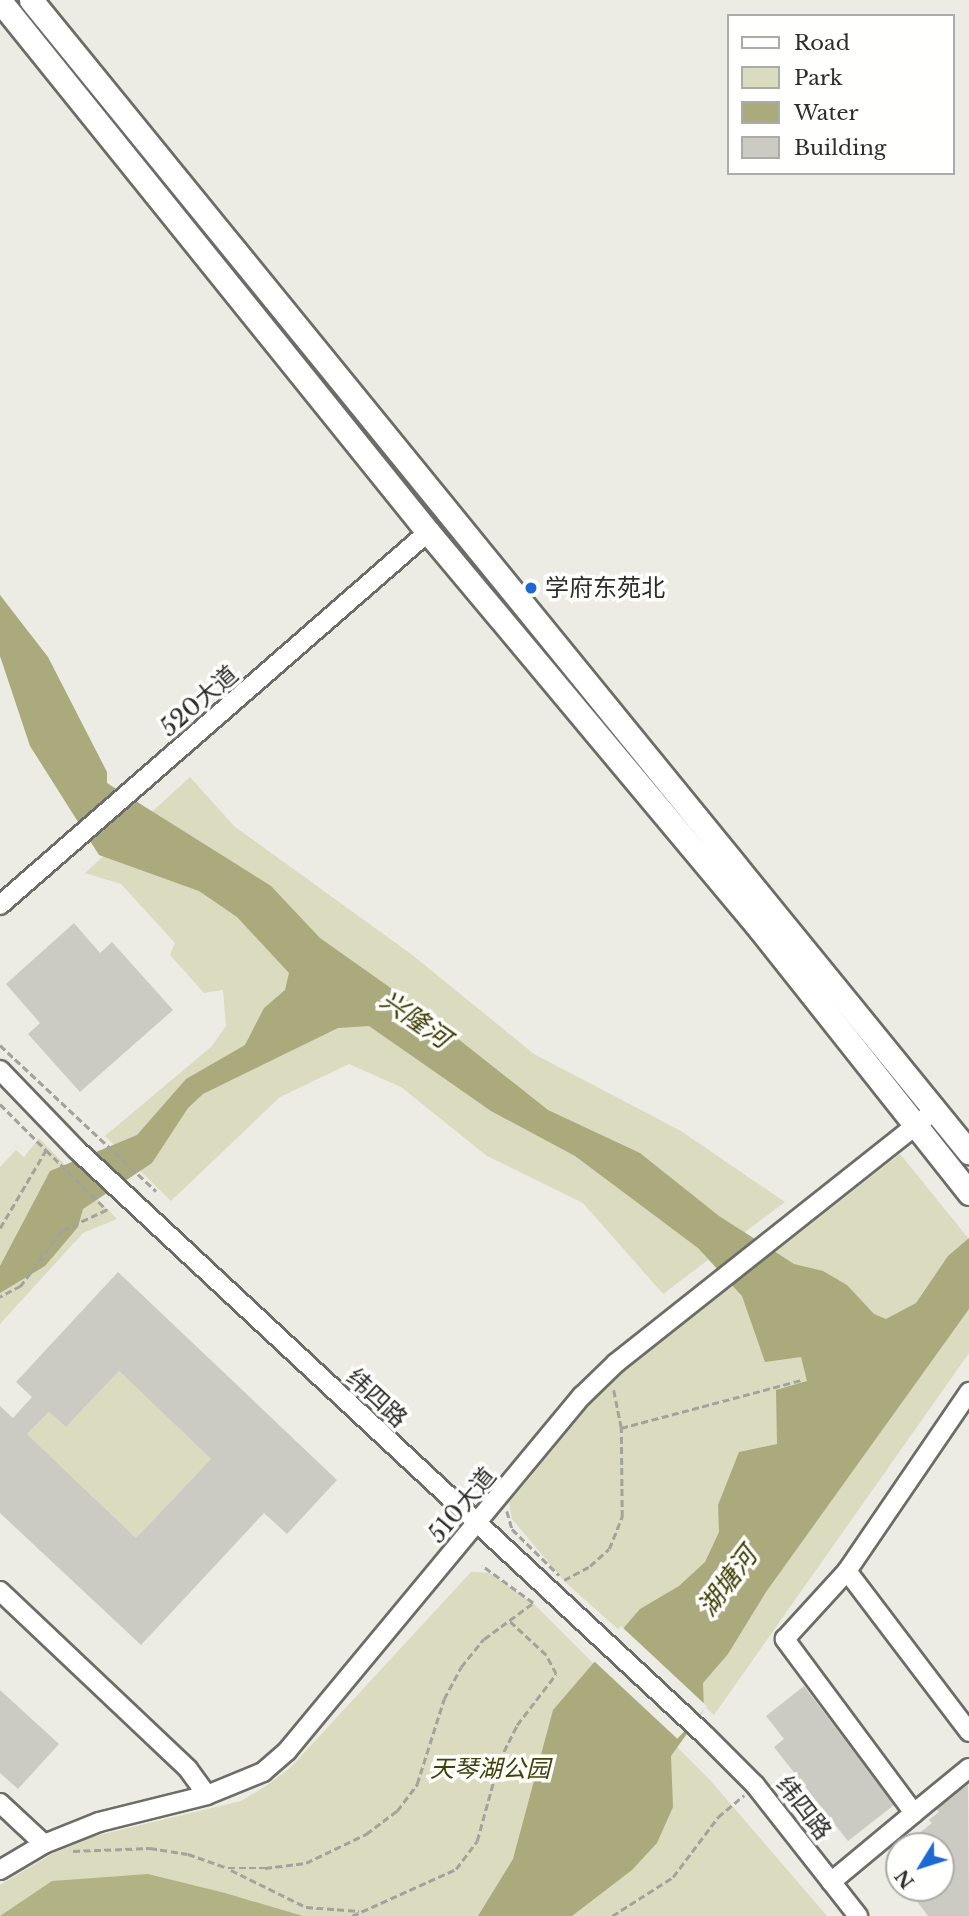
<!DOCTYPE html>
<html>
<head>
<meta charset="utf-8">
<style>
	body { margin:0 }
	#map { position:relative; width:969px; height:1916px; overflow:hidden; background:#ecece4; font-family:"Libre Baskerville","Noto Sans SC",serif }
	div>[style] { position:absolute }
	.green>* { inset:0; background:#dbdbbf }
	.forest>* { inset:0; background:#b2b385 }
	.water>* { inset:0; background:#aaaa7d }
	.pier>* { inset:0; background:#ecece4; transform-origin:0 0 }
	.building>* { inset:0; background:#cbcbc3 }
	.path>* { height:2.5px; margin-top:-1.25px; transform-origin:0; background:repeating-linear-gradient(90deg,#a3a39d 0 7px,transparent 0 10.5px) }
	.roads { filter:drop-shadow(2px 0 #6c6d66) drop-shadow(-2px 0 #6c6d66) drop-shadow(0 2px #6c6d66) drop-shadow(0 -2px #6c6d66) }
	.minor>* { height:18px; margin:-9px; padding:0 9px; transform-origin:9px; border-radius:9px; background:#fff }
	.major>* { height:23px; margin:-11.5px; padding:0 11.5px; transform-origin:11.5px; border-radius:11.5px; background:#fff }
	.dots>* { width:19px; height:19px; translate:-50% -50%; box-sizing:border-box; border:4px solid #fffffe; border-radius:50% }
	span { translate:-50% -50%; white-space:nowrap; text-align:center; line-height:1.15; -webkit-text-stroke:7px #fffffe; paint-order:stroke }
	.poi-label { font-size:24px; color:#2d2d2a }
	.left { translate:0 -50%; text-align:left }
	.street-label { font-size:24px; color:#2d2d2a }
	.park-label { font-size:24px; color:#424107; font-style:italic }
	.water-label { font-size:26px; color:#3e3c01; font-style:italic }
	.legend { position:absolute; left:727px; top:14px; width:228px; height:161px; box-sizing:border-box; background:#fffffe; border:2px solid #ababa9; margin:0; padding:9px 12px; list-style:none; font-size:21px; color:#2d2d2a }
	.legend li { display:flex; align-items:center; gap:14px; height:35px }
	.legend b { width:35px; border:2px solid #ababa9 }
	.north { position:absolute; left:885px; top:1832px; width:70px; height:70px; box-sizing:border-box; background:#fffffe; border:2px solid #ababa9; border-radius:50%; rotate:232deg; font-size:19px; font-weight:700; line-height:28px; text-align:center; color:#2d2d2a }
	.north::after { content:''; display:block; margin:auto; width:24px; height:32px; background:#1c69d3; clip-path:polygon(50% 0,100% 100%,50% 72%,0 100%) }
</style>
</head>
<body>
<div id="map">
	<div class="green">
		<i style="clip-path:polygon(190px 777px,234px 826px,411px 954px,534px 1054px,681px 1131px,785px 1202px,663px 1294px,583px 1203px,487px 1156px,401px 1087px,349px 1064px,280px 1097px,171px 1201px,105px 1136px,212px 1046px,226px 1026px,223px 990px,204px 993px,170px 955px,175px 943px,121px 884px,85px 873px)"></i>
		<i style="clip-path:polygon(39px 1138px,117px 1219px,83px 1233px,0 1324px,0 1167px,16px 1150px,24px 1157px)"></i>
		<i style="clip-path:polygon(900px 1154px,969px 1239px,969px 1353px,714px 1715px,564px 1581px,512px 1519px,509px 1503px,593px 1401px,625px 1370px)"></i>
		<i style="clip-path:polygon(119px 1371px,211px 1459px,136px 1538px,27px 1434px,49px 1412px,66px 1427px)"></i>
		<i style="clip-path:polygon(471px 1572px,490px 1573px,533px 1603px,710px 1780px,827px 1916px,0 1916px,0 1885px,52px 1854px,91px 1837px,241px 1801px,266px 1786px,290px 1768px)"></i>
	</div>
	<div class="forest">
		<i style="clip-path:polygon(148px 1874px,225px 1893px,303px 1916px,0 1916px,52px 1881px)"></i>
	</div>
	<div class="water">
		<i style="clip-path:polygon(0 595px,48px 657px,107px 772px,107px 783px,271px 886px,320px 938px,419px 1008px,548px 1110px,640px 1153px,719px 1216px,794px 1264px,823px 1271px,847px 1285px,874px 1314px,886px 1319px,916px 1303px,948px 1256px,969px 1238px,969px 1309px,766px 1592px,728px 1654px,703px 1683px,704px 1710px,671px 1756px,673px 1807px,657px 1843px,632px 1870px,572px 1916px,478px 1916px,513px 1859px,553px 1710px,640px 1609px,679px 1586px,705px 1562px,719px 1532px,718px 1505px,739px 1452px,777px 1444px,776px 1390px,807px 1381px,801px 1357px,765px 1362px,742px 1296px,698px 1248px,575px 1156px,491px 1111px,369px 1026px,338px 1028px,203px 1094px,188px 1108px,152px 1163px,83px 1209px,78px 1227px,45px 1266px,0 1293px,0 1266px,50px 1171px,137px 1135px,186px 1079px,245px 1045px,264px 1008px,285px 990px,289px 973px,237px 917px,199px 891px,99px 855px,30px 746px,0 656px)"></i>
	</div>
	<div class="pier">
		<i style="left:621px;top:1626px;width:118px;height:44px;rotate:43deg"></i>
	</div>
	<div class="building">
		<i style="clip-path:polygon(74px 923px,100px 953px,112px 942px,173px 1010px,80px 1092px,28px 1034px,40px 1023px,6px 984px)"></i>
		<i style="clip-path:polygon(evenodd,118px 1272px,337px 1480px,287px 1534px,264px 1513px,141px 1645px,0 1513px,0 1406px,13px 1418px,32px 1397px,16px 1382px,118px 1272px,119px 1371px,211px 1459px,136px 1538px,27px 1434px,49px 1412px,66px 1427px,119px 1371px)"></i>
		<i style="clip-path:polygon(804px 1686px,894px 1805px,848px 1841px,774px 1747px,784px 1739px,766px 1716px)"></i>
		<i style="clip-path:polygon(0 1690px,59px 1744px,18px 1789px,0 1773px)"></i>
		<i style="clip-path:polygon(968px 1784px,969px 1916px,928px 1916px,907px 1888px,941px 1888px,941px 1846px,903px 1846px,932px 1823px,929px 1820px,939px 1812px,936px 1809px)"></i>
	</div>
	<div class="path">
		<i style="left:0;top:1045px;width:214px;rotate:43.1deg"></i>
		<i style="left:0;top:1104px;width:65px;rotate:45deg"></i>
		<i style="left:0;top:1228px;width:91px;rotate:-59.5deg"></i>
		<i style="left:46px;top:1150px;width:86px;rotate:44.5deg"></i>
		<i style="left:107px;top:1210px;width:50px;rotate:155deg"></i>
		<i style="left:62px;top:1231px;width:69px;rotate:126.7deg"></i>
		<i style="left:21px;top:1286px;width:24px;rotate:152deg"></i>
		<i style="left:621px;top:1428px;width:187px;rotate:-14.9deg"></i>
		<i style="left:507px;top:1511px;width:19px;rotate:74deg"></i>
		<i style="left:512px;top:1529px;width:66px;rotate:44.4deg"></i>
		<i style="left:564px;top:1580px;width:30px;rotate:-28deg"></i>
		<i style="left:590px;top:1566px;width:25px;rotate:-42deg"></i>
		<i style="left:609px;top:1549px;width:35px;rotate:-68deg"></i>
		<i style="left:622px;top:1517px;width:89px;rotate:-90.6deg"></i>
		<i style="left:621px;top:1428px;width:41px;rotate:-101.3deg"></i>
		<i style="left:73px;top:1851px;width:77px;rotate:-2.2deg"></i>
		<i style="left:150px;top:1848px;width:38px;rotate:9deg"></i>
		<i style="left:188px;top:1854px;width:42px;rotate:19.3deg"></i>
		<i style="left:228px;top:1868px;width:37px"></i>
		<i style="left:265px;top:1868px;width:41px;rotate:-7deg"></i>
		<i style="left:306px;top:1863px;width:67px;rotate:-25.8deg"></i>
		<i style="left:366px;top:1834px;width:39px;rotate:-37deg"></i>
		<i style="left:397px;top:1811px;width:34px;rotate:-53deg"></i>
		<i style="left:417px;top:1784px;width:89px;rotate:-72.4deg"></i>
		<i style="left:444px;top:1699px;width:36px;rotate:-62deg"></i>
		<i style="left:461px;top:1667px;width:36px;rotate:-51deg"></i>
		<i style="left:484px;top:1639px;width:61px;rotate:-36.3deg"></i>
		<i style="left:533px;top:1603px;width:63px;rotate:-144deg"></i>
		<i style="left:231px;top:1870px;width:84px;rotate:26.3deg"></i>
		<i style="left:306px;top:1907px;width:53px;rotate:4.3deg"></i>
		<i style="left:352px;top:1916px;width:114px;rotate:-24.3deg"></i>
		<i style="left:456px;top:1869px;width:35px;rotate:-53deg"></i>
		<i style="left:477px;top:1841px;width:83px;rotate:-74.6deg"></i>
		<i style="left:499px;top:1761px;width:40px;rotate:-63.4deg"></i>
		<i style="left:517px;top:1725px;width:64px;rotate:-52.6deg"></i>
		<i style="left:556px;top:1674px;width:21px;rotate:-118deg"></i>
		<i style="left:546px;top:1655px;width:50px;rotate:-137.4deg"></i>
		<i style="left:612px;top:1916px;width:72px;rotate:-32.6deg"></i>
		<i style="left:673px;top:1877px;width:75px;rotate:-53.1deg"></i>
		<i style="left:718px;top:1817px;width:34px;rotate:-40deg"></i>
	</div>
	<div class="roads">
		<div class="minor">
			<i style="left:0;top:905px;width:568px;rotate:-41.07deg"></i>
			<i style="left:0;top:1070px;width:111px;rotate:46.1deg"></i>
			<i style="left:77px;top:1150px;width:860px;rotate:42.97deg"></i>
			<i style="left:706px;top:1736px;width:69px;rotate:45deg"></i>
			<i style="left:755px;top:1785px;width:167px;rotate:51.8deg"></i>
			<i style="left:847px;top:1571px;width:202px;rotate:52.8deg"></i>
			<i style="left:0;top:1591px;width:259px;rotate:43.4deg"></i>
			<i style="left:188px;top:1769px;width:32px;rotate:54deg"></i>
			<i style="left:0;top:1803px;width:60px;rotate:43deg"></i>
			<i style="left:914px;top:1813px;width:71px;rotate:-39.3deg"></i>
			<i style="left:0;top:1870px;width:51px;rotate:-30.6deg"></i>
			<i style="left:44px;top:1844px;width:59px;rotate:-21.8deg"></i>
			<i style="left:99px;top:1822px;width:111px;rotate:-14deg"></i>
			<i style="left:207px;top:1795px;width:61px;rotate:-22.3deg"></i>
			<i style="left:263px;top:1772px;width:32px;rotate:-41deg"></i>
			<i style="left:287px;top:1751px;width:462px;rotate:-50.3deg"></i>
			<i style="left:582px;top:1396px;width:47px;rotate:-44.1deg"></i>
			<i style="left:616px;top:1363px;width:407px;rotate:-38.4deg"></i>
			<i style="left:831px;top:1882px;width:108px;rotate:-39.7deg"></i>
			<i style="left:914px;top:1813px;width:217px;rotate:-126.6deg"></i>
			<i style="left:785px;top:1639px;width:92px;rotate:-47.6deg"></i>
			<i style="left:847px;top:1571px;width:217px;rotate:-55.7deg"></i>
		</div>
		<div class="major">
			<i style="left:31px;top:0;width:1486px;rotate:50.85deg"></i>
			<i style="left:0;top:1px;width:682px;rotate:51.13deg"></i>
			<i style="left:428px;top:532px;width:518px;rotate:50.1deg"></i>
			<i style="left:760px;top:929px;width:337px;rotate:51.6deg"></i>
		</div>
	</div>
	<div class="dots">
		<i style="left:531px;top:588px;background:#1c69d3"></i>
	</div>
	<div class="poi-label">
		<span class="left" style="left:545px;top:588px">学府东苑北</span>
	</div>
	<div class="street-label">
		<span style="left:199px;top:701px;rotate:-41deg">520大道</span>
		<span style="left:377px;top:1398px;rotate:43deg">纬四路</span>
		<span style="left:462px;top:1505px;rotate:-50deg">510大道</span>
		<span style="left:804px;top:1808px;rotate:52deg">纬四路</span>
	</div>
	<div class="park-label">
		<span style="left:490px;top:1769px">天琴湖公园</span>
	</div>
	<div class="water-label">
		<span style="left:415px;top:1020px;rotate:35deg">兴隆河</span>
		<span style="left:728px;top:1582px;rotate:-53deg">湖塘河</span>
	</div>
	<ul class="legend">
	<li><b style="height:9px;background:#fff"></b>Road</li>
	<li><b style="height:19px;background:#dbdbbf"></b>Park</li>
	<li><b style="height:19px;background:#aaaa7d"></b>Water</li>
	<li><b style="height:19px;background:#cbcbc3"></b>Building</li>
	</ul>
	<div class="north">N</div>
</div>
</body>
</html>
